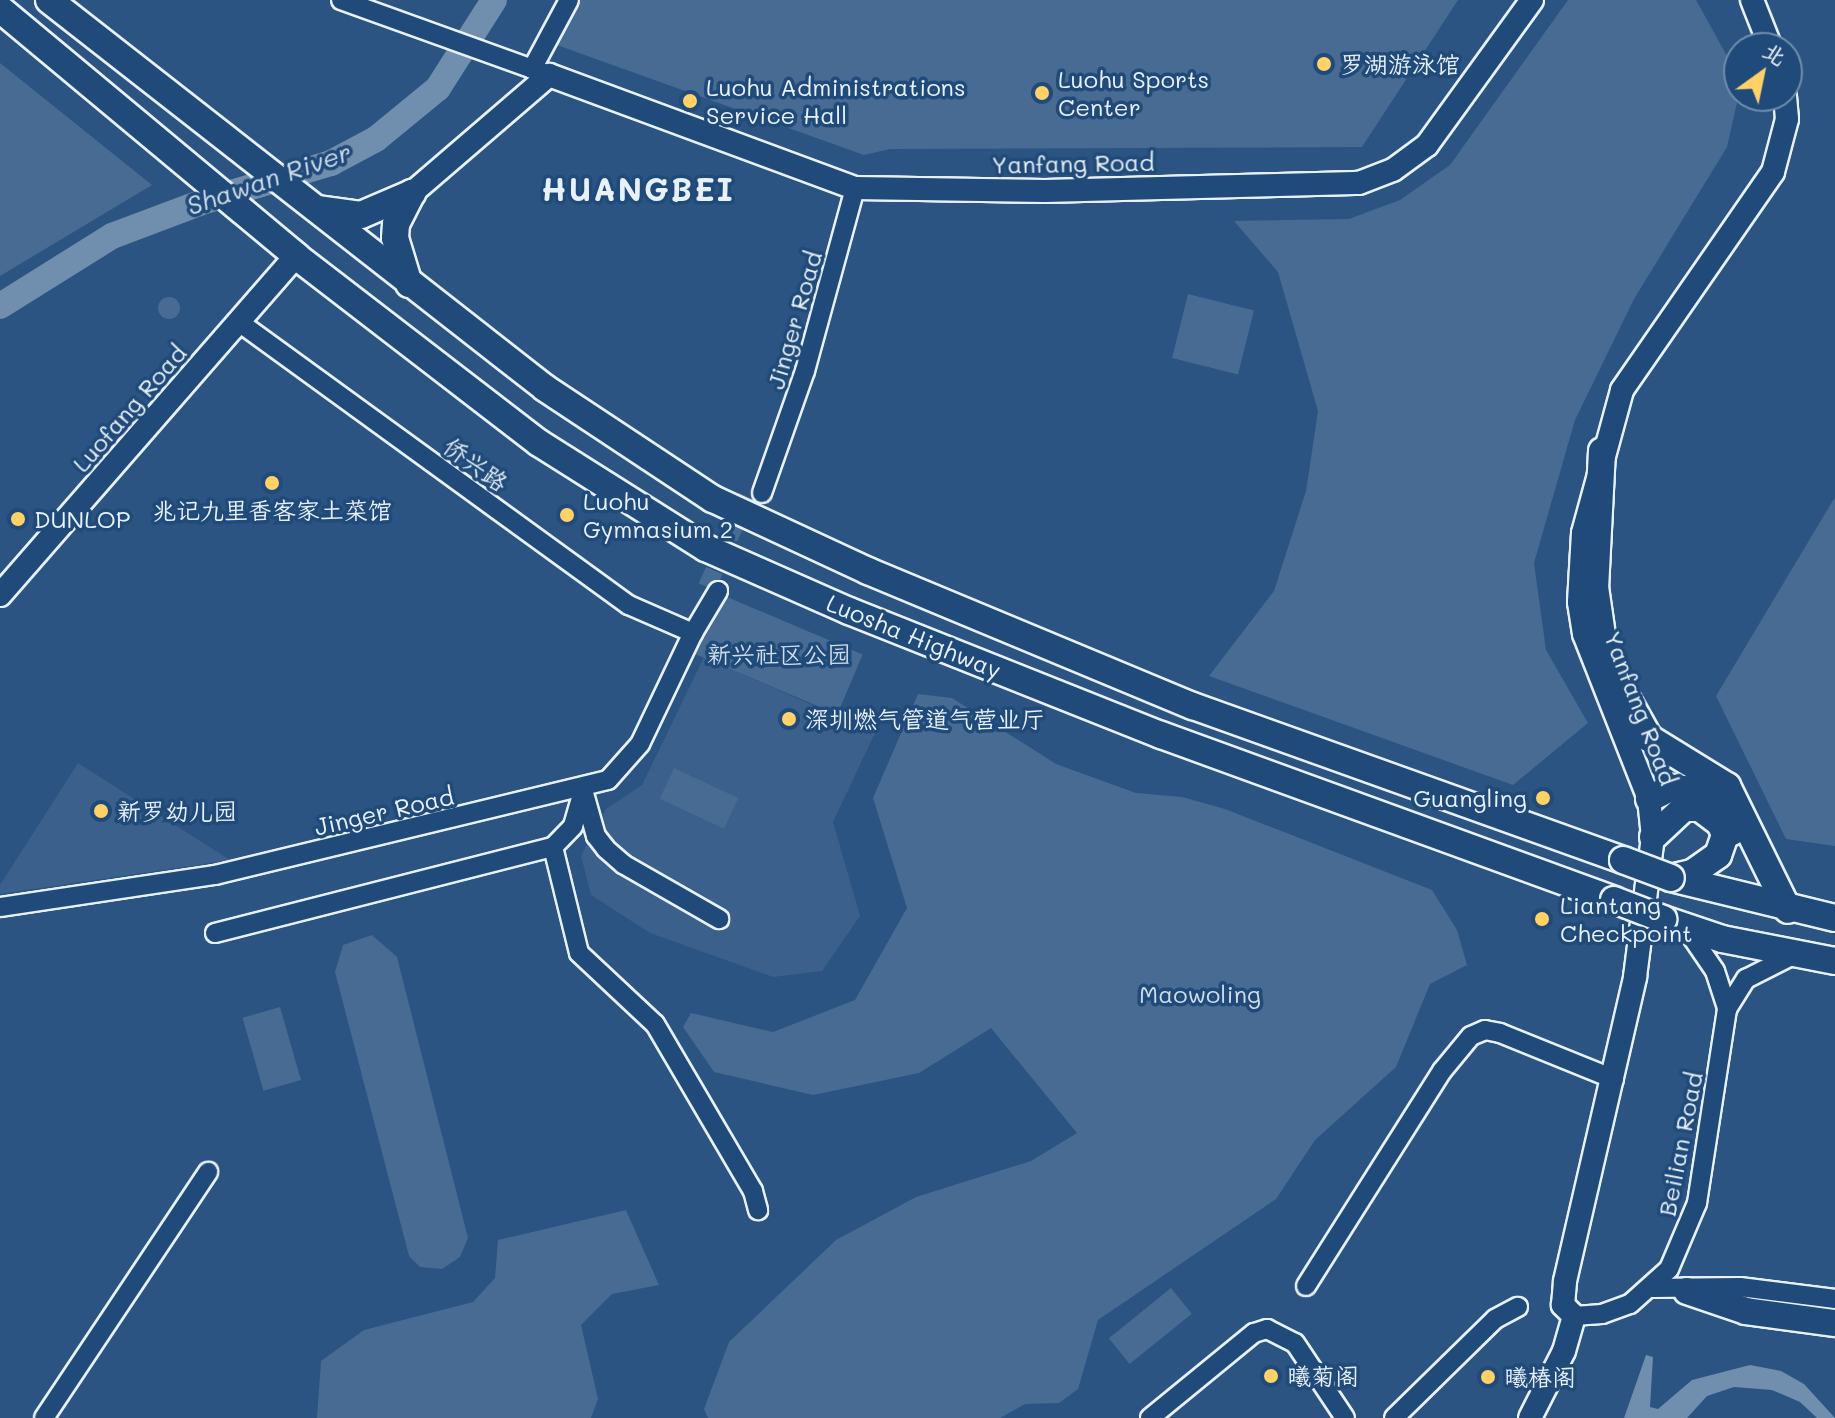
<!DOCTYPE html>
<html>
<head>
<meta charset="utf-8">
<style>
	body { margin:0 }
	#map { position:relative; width:1835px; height:1418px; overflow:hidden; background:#2b5482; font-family:Mali,"LXGW WenKai TC",sans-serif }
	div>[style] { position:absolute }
	.built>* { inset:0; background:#3a608b }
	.green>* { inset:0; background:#476b93; transform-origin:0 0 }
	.round { border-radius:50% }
	.water>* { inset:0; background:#708ead }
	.river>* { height:26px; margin:-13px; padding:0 13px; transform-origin:13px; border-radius:13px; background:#708ead }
	.minor-tunnel>* { height:18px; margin-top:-9px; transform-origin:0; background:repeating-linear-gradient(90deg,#476c94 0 18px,transparent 0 27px) }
	.roads { filter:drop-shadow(2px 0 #e8f1f8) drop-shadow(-2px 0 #e8f1f8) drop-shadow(0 2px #e8f1f8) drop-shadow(0 -2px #e8f1f8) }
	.minor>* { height:18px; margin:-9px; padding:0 9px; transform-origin:9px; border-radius:9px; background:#1f4a7a }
	.major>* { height:22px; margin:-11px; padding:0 11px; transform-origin:11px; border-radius:11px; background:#1f4a7a }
	.highway>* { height:26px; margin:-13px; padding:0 13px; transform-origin:13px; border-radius:13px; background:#1f4a7a }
	.bridges { filter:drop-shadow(2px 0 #e8f1f8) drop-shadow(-2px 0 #e8f1f8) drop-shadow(0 2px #e8f1f8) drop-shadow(0 -2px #e8f1f8) }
	.highway-bridge>* { height:26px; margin:-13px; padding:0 13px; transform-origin:13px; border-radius:13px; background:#1f4a7a }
	.dots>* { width:22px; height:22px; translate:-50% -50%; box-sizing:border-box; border:4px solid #1f4a7a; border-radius:50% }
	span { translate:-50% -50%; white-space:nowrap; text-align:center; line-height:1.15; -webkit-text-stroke:7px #1f4a7a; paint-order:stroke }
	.poi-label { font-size:24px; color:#e8f1f8 }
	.left { translate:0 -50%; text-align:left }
	.right { translate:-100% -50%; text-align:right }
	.street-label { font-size:24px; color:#e8f1f8 }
	.park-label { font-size:24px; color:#d0dde9 }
	.water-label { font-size:26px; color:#d0dde9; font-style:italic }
	.district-label { font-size:32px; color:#e8f1f8; font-weight:700; letter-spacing:2px }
	.north { position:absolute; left:1723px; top:32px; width:80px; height:80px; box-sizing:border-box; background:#1f4a7a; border:2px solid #6f8dac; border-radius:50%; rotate:33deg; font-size:22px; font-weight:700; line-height:32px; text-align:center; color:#e8f1f8 }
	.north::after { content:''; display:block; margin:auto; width:28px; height:36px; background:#ffd166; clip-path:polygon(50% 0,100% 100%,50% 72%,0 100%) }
</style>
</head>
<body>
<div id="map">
	<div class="built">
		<i style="clip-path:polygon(704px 657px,875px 733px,833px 822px,860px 916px,822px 971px,773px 977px,650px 933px,591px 895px,581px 856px,606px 809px,642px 785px)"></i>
		<i style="clip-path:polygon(78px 763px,230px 860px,0 894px,0 885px)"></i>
	</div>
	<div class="green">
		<i style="clip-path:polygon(559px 0,1458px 0,1362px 147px,890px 149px,864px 155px,540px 39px)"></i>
		<i style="clip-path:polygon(1568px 0,1696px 0,1727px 56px,1738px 98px,1727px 147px,1634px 299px,1575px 420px,1534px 563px,1546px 650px,1588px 723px,1513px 785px,1209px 676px,1274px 591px,1306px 491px,1318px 411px,1278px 272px,1234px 221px,1349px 219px,1400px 200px,1450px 165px)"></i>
		<i style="clip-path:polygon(0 63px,152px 185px,0 276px)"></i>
		<i style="left:1188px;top:294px;width:68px;height:66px;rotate:14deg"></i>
		<i class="round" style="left:158px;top:297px;width:22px;height:22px"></i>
		<i style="clip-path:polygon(1835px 497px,1835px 846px,1786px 839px,1716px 696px)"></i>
		<i style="left:720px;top:594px;width:155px;height:65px;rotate:23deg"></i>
		<i style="clip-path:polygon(918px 694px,952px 698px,1056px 764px,1136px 793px,1182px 797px,1225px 809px,1432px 890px,1457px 930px,1467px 965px,1430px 984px,1396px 1067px,1315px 1140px,1276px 1199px,1098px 1320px,1078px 1389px,1059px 1403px,1025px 1404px,1000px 1418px,708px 1418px,704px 1409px,729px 1342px,836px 1240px,916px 1197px,1031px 1161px,1077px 1133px,991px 1028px,919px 1073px,813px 1095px,714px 1072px,683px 1027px,691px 1013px,773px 1032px,855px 1000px,907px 908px,873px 798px)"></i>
		<i style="left:674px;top:768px;width:71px;height:34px;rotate:25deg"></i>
		<i style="clip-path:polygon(372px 935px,397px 957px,468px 1238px,460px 1257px,442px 1269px,420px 1267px,409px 1256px,335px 972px,343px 945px)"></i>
		<i style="left:280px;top:1007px;width:76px;height:39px;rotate:74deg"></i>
		<i style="clip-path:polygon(626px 1210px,659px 1285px,612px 1294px,581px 1325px,598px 1399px,591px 1418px,317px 1418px,321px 1361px,364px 1330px,473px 1302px,495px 1278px,498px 1240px)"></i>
		<i style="left:1171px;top:1288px;width:33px;height:80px;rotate:51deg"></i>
	</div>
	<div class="water">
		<i style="clip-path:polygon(1646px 1355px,1653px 1357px,1650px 1407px,1658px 1409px,1692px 1380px,1750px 1365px,1781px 1371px,1804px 1384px,1835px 1418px,1817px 1418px,1800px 1402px,1772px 1390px,1734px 1387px,1707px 1396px,1687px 1418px,1624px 1418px)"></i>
	</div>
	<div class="river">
		<i style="left:0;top:306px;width:132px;rotate:-32deg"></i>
		<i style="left:112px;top:236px;width:99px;rotate:-20.6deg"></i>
		<i style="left:205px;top:201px;width:132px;rotate:-16.8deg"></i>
		<i style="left:331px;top:163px;width:51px;rotate:-28.1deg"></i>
		<i style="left:376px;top:139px;width:80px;rotate:-39.4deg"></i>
		<i style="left:438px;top:88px;width:104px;rotate:-57.5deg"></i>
	</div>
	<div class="minor-tunnel">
		<i style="left:707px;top:587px;width:108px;rotate:-66deg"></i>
	</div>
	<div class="roads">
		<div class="minor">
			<i style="left:341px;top:0;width:221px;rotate:19.8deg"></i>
			<i style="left:532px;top:69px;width:78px;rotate:-61.8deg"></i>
			<i style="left:239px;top:322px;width:482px;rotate:36deg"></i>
			<i style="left:629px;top:605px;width:70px;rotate:23.6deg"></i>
			<i style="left:762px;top:493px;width:129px;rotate:-70.6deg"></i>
			<i style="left:805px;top:371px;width:190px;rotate:-74.7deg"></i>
			<i style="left:583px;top:790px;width:48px;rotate:74.2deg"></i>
			<i style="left:596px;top:836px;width:16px;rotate:52deg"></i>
			<i style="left:606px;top:849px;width:23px;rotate:41deg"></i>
			<i style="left:623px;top:864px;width:111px;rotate:29.8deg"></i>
			<i style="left:553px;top:847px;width:109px;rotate:76.2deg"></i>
			<i style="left:579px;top:953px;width:104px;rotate:43.1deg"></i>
			<i style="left:655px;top:1024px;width:194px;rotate:59.6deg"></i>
			<i style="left:753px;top:1191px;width:20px;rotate:75deg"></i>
			<i style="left:0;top:907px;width:217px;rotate:-8.5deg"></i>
			<i style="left:215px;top:875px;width:404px;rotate:-13.6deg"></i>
			<i style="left:608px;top:780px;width:48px;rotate:-48.4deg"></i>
			<i style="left:640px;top:744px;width:123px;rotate:-64.5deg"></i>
			<i style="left:693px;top:633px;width:49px;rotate:-59.2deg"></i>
			<i style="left:1685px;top:927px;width:53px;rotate:55.7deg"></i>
			<i style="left:1715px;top:971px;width:40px;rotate:72deg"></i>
			<i style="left:215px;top:933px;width:349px;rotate:-14.3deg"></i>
			<i style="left:553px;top:847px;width:29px;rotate:-46deg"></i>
			<i style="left:573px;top:826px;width:37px;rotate:-74deg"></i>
			<i style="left:1306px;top:1286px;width:254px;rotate:-57.7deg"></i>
			<i style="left:1442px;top:1071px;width:45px;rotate:-50.4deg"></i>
			<i style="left:1471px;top:1036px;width:15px;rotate:-23deg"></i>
			<i style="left:1485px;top:1030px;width:15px;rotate:11deg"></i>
			<i style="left:1500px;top:1033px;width:123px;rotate:22deg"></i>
			<i style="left:1652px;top:1288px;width:88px;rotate:-0.7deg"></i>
			<i style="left:1740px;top:1287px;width:96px;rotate:7.2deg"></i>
			<i style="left:1574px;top:1316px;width:28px;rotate:-4deg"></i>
			<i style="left:1602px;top:1314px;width:30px;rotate:-20deg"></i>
			<i style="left:1630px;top:1304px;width:52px;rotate:-41.9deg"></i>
			<i style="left:1669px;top:1269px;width:72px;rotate:-67deg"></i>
			<i style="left:1697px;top:1203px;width:196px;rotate:-81.2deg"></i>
			<i style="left:1727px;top:1009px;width:36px;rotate:-58deg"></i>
			<i style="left:1746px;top:979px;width:55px;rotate:-27deg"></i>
			<i style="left:44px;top:1418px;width:296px;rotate:-56.3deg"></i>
			<i style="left:1150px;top:1418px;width:134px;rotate:-39.3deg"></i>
			<i style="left:1254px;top:1333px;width:14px;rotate:-17deg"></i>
			<i style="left:1267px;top:1329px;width:31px;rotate:27deg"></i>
			<i style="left:1295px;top:1343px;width:90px;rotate:56.3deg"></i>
			<i style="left:1394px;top:1418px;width:141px;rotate:-44.4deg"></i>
			<i style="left:1495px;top:1319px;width:26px;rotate:-28deg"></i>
		</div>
		<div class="major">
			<i style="left:1752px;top:0;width:52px;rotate:68.4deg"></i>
			<i style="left:412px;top:193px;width:181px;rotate:-40.7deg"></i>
			<i style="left:549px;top:75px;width:326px;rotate:20.3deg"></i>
			<i style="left:855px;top:188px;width:190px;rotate:0.9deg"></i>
			<i style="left:1045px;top:191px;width:314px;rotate:-1.5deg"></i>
			<i style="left:1359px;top:183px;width:36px;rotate:-21deg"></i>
			<i style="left:1393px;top:170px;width:42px;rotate:-36.3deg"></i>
			<i style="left:1427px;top:145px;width:179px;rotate:-54.1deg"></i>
			<i style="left:0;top:595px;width:450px;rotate:-48.9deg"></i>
			<i style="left:1530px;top:1418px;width:75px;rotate:-63.1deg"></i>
			<i style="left:1564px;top:1351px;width:36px;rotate:-74deg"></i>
			<i style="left:1574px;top:1316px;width:16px;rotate:-135deg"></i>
			<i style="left:1563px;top:1305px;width:24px;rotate:-85deg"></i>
			<i style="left:1565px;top:1281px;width:312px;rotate:-77deg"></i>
			<i style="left:1635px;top:977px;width:141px;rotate:-82.7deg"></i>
			<i style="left:1653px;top:837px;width:38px;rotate:-96deg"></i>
			<i style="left:1649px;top:799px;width:177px;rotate:-111.5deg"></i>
			<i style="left:1584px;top:634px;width:32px;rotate:-99deg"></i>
			<i style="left:1579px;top:602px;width:69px;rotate:-86.7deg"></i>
			<i style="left:1583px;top:533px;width:148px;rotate:-74.7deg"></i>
			<i style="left:1622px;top:390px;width:265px;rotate:-55.3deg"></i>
			<i style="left:1773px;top:172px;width:55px;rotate:-75.2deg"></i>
			<i style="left:1787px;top:119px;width:23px;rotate:-95deg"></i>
		</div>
		<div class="highway">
			<i style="left:49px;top:0;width:630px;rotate:38.03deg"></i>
			<i style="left:545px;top:388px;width:201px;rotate:33.5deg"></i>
			<i style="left:713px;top:499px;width:171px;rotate:24.9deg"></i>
			<i style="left:868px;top:571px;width:352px;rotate:22.6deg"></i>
			<i style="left:1193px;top:706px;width:457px;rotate:19.7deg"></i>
			<i style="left:0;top:9px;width:386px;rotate:39.8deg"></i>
			<i style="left:296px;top:256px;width:307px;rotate:37.6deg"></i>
			<i style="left:539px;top:443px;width:197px;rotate:32.2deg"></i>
			<i style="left:706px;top:548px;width:156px;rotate:23.8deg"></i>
			<i style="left:849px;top:611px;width:336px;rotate:21.7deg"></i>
			<i style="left:1161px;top:735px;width:482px;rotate:20deg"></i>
			<i style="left:317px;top:209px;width:44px;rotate:7.8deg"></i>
			<i style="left:361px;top:215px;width:56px;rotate:-23.3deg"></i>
			<i style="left:409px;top:284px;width:48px;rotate:-106.9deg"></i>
			<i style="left:395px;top:238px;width:14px;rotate:-86deg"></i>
			<i style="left:396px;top:224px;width:35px;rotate:-63deg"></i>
			<i style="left:1602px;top:451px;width:136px;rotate:92.9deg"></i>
			<i style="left:1595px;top:587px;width:56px;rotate:81.7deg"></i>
			<i style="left:1603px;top:642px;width:39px;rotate:71deg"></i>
			<i style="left:1616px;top:679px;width:68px;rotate:60.8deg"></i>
			<i style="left:1649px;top:738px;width:92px;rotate:31.6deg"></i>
			<i style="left:1727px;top:786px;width:138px;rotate:63.8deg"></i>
			<i style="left:1649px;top:799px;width:25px;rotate:-27deg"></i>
			<i style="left:1671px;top:788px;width:27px;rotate:4deg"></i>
			<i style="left:1698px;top:790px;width:22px;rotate:34deg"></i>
			<i style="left:1716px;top:802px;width:34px;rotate:62deg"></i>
			<i style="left:1653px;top:837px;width:42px;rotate:-43.1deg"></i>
			<i style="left:1684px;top:808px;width:16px"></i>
			<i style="left:1700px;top:808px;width:25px;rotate:37deg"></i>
			<i style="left:1720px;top:823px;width:13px;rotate:67deg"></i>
			<i style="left:1725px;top:835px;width:21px;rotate:109deg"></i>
			<i style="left:1718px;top:855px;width:32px;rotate:145deg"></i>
			<i style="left:1692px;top:873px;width:22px;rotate:167deg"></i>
			<i style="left:1671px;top:878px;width:169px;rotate:13.7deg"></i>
			<i style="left:1663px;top:919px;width:62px;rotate:18.7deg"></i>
			<i style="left:1722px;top:939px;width:115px;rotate:11deg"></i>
			<i style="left:1687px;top:1291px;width:62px;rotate:18.7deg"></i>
			<i style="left:1746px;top:1311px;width:90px;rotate:7.7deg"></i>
		</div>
	</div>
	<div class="bridges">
		<div class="highway-bridge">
			<i style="left:1623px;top:860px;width:51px;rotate:20.6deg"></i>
			<i style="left:1614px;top:900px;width:53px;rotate:21.2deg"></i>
		</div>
	</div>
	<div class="dots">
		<i style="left:1324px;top:64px;background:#ffd166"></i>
		<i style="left:1042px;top:93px;background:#ffd166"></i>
		<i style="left:690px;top:101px;background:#ffd166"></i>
		<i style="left:272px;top:483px;background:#ffd166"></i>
		<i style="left:567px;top:515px;background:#ffd166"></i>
		<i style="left:18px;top:519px;background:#ffd166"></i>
		<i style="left:789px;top:719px;background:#ffd166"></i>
		<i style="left:1543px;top:798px;background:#ffd166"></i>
		<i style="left:101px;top:811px;background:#ffd166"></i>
		<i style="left:1542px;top:919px;background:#ffd166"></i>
		<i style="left:1271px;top:1376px;background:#ffd166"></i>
		<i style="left:1488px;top:1377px;background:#ffd166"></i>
	</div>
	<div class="poi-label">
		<span class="left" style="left:1340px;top:64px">罗湖游泳馆</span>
		<span class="left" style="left:1058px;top:93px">Luohu Sports<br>Center</span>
		<span class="left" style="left:706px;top:101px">Luohu Administrations<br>Service Hall</span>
		<span class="left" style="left:583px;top:515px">Luohu<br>Gymnasium 2</span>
		<span style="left:272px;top:510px">兆记九里香客家土菜馆</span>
		<span class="left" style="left:34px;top:519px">DUNLOP</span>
		<span class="left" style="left:805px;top:719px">深圳燃气管道气营业厅</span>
		<span class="right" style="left:1527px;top:798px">Guangling</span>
		<span class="left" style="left:117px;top:811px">新罗幼儿园</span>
		<span class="left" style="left:1560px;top:919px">Liantang<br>Checkpoint</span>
		<span class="left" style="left:1287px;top:1376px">曦菊阁</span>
		<span class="left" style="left:1504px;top:1377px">曦椿阁</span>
	</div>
	<div class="street-label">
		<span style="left:1073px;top:163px;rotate:-1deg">Yanfang Road</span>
		<span style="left:794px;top:320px;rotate:-74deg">Jinger Road</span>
		<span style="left:129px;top:408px;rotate:-49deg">Luofang Road</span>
		<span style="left:476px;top:464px;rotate:36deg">侨兴路</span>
		<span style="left:914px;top:636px;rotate:22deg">Luosha Highway</span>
		<span style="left:1641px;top:708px;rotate:69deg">Yanfang Road</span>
		<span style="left:384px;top:811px;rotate:-13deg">Jinger Road</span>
		<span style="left:1680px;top:1144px;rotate:-79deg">Beilian Road</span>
	</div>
	<div class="park-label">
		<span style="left:779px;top:654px">新兴社区公园</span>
		<span style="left:1200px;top:994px">Maowoling</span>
	</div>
	<div class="water-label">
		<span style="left:269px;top:179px;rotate:-19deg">Shawan River</span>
	</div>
	<div class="district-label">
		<span style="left:638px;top:188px">HUANGBEI</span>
	</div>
	<div class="north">北</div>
</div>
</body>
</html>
